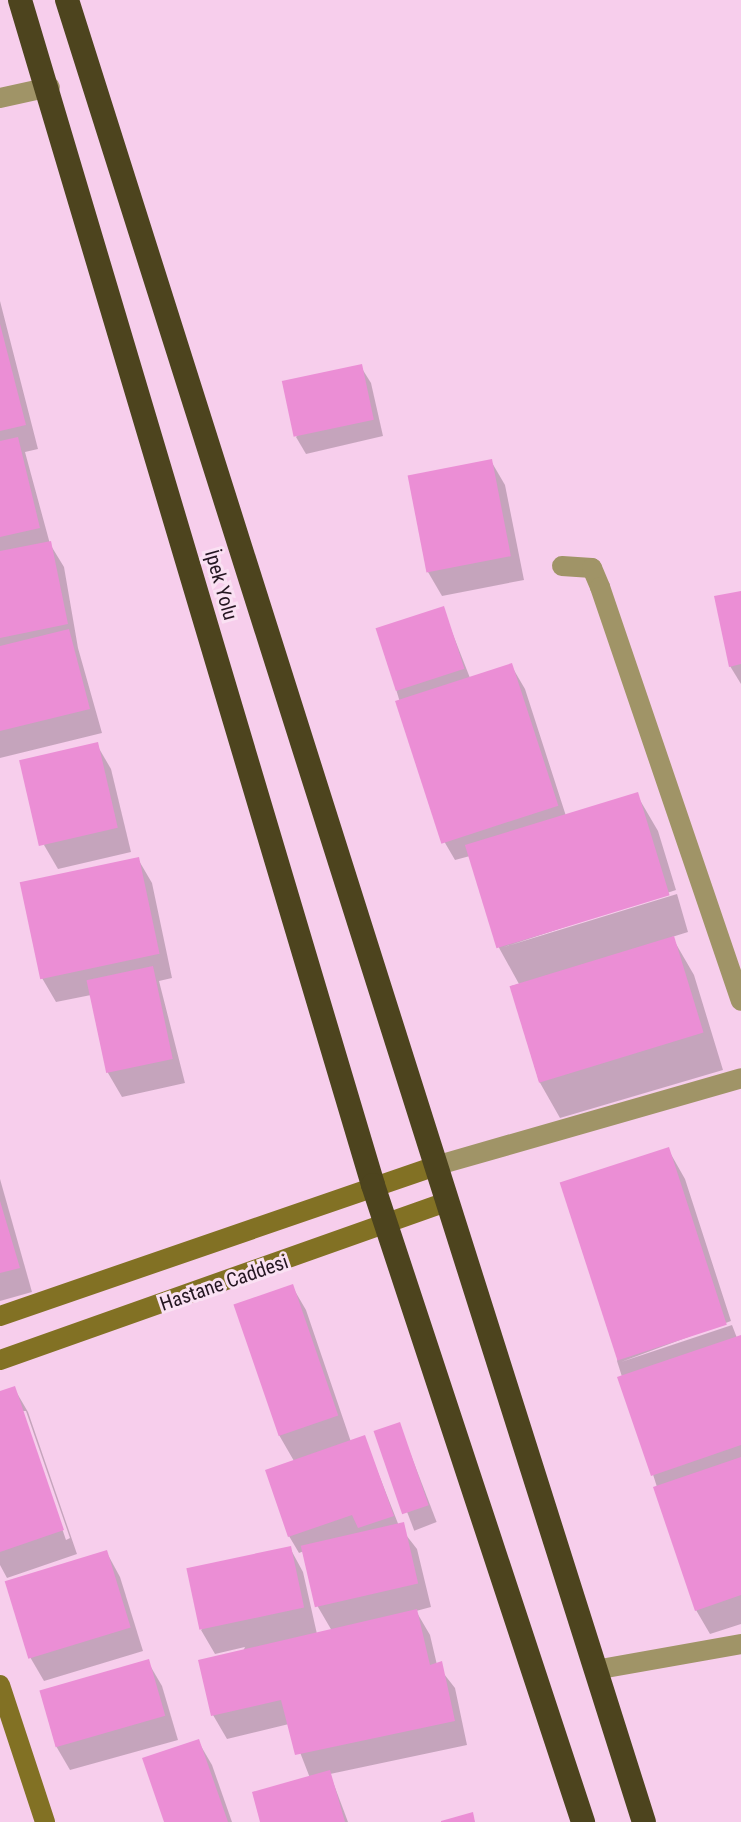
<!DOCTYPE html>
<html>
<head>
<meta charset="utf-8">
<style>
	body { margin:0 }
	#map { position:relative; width:741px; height:1822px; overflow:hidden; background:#f7ceec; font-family:"Roboto Condensed",sans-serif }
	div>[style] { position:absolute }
	.shadow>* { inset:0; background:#0003; transform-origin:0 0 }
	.building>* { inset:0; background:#eb8ed5; transform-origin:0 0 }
	.street>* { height:20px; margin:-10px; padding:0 10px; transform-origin:10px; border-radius:10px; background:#a09467 }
	.secondary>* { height:20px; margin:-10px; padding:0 10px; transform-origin:10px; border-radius:10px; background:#827124 }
	.highway>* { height:24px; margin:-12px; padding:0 12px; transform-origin:12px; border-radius:12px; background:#4d441e }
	span { translate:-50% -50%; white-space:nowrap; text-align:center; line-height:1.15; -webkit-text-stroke:6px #fae1f3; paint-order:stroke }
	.street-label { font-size:20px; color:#241621 }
</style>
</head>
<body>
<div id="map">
	<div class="shadow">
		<i style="clip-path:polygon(0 301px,38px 449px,25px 452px,50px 544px,64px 567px,78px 648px,102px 733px,0 758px)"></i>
		<i style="clip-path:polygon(361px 367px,371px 383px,383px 436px,306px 454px,296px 437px)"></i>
		<i style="clip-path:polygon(491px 461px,505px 485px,524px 580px,442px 596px,428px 572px)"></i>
		<i style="clip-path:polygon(741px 593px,741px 684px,730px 666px)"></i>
		<i style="clip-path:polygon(443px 609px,470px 678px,511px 665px,525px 689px,566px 816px,637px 795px,658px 831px,676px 890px,504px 947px,677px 894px,688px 932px,672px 937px,694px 975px,723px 1070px,560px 1118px,539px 1081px,511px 986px,519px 984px,498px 946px,470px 856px,455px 860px,441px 836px,395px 686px)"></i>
		<i style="clip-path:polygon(97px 745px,111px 769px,131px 852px,58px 869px,44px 845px)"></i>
		<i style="clip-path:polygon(138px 859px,152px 883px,172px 978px,159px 981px,185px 1083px,122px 1097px,108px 1073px,91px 995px,56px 1002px,42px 978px)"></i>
		<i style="clip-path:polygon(668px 1149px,685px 1179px,731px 1321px,621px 1362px,732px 1325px,737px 1338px,741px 1337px,741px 1624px,710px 1634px,696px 1610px,617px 1361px)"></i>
		<i style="clip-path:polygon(0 1179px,32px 1292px,0 1301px)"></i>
		<i style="clip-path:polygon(292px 1286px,306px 1310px,351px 1442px,364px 1437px,399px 1526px,417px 1549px,431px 1607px,416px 1611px,430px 1635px,437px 1665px,455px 1688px,467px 1745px,330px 1774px,348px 1822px,263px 1822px,310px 1778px,289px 1724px,227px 1739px,213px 1715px,245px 1647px,215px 1654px,201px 1630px,290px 1548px,303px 1572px,317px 1634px,332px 1631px,318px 1607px,304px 1551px,299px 1553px,289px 1536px,294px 1461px,279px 1435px)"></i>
		<i style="clip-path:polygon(evenodd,14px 1388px,28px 1412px,77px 1554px,7px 1578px,0 1565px,0 1393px,14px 1388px,22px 1411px,26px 1411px,70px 1538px,66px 1540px,22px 1411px)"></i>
		<i style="left:399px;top:1424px;width:105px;height:24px;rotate:69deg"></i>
		<i style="clip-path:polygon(107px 1553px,120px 1577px,143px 1651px,44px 1681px,30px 1657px)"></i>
		<i style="clip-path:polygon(148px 1662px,162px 1686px,178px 1740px,70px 1770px,56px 1746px,41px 1691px)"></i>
		<i style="clip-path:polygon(198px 1741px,212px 1765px,232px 1822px,166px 1822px)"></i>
	</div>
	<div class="building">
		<i style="clip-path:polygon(0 324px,26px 425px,0 431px)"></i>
		<i style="left:362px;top:364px;width:57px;height:82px;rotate:78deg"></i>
		<i style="clip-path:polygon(18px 437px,40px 528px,0 537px,0 441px)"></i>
		<i style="left:492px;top:459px;width:99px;height:86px;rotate:79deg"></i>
		<i style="clip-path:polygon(51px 541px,68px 624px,0 638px,0 551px)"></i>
		<i style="clip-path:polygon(741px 591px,741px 664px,729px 667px,714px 596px)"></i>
		<i style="left:444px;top:606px;width:66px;height:72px;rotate:72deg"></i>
		<i style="clip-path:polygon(69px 629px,90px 709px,0 731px,0 646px)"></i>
		<i style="left:512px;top:663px;width:150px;height:123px;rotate:72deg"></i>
		<i style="left:98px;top:742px;width:88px;height:81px;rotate:77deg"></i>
		<i style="left:638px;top:792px;width:108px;height:181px;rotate:73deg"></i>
		<i style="left:139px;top:857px;width:99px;height:122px;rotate:78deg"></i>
		<i style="left:674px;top:936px;width:101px;height:172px;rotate:73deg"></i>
		<i style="left:153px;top:966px;width:95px;height:68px;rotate:78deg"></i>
		<i style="left:669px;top:1147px;width:187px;height:115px;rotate:72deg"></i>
		<i style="clip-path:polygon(0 1201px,20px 1268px,0 1273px)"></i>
		<i style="left:293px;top:1284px;width:139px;height:63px;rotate:71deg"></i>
		<i style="clip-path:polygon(741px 1335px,741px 1445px,651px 1476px,617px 1377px)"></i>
		<i style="clip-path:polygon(15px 1386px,64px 1530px,0 1552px,0 1391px)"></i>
		<i style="left:400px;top:1422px;width:88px;height:28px;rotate:71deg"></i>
		<i style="clip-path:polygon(365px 1435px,394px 1516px,358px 1528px,352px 1515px,288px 1537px,265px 1470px)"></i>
		<i style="clip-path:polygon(741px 1457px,741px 1595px,695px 1611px,653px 1487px)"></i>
		<i style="left:404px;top:1522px;width:63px;height:106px;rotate:77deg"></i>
		<i style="left:291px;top:1546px;width:63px;height:107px;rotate:78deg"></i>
		<i style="left:107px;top:1550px;width:81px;height:107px;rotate:73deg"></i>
		<i style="clip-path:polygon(417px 1609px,430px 1665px,442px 1661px,455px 1721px,295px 1755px,281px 1700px,211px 1716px,198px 1660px)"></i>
		<i style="left:149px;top:1659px;width:59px;height:114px;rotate:74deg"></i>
		<i style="clip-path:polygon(199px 1739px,228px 1822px,164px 1822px,142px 1758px)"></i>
		<i style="clip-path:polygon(330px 1770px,345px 1822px,260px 1822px,252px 1792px)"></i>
		<i style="clip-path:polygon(473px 1812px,475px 1822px,441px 1822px,441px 1821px)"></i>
	</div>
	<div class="street">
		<i style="left:0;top:98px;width:51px;rotate:-12.4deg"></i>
		<i style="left:562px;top:566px;width:30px;rotate:4deg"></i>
		<i style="left:592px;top:568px;width:21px;rotate:67deg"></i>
		<i style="left:600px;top:587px;width:437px;rotate:71.2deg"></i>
		<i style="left:435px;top:1166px;width:318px;rotate:-16deg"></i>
		<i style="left:595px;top:1670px;width:148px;rotate:-10.1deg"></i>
	</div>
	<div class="secondary">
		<i style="left:0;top:1316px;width:460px;rotate:-19deg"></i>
		<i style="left:0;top:1360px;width:473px;rotate:-19.5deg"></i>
		<i style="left:0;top:1685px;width:144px;rotate:71.8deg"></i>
	</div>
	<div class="highway">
		<i style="left:20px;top:0;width:1236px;rotate:73.41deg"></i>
		<i style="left:373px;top:1185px;width:671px;rotate:71.75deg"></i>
		<i style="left:67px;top:0;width:1911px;rotate:72.43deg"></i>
	</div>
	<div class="street-label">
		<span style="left:221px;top:585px;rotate:74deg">İpek Yolu</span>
		<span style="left:224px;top:1283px;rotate:-19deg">Hastane Caddesi</span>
	</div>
</div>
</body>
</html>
